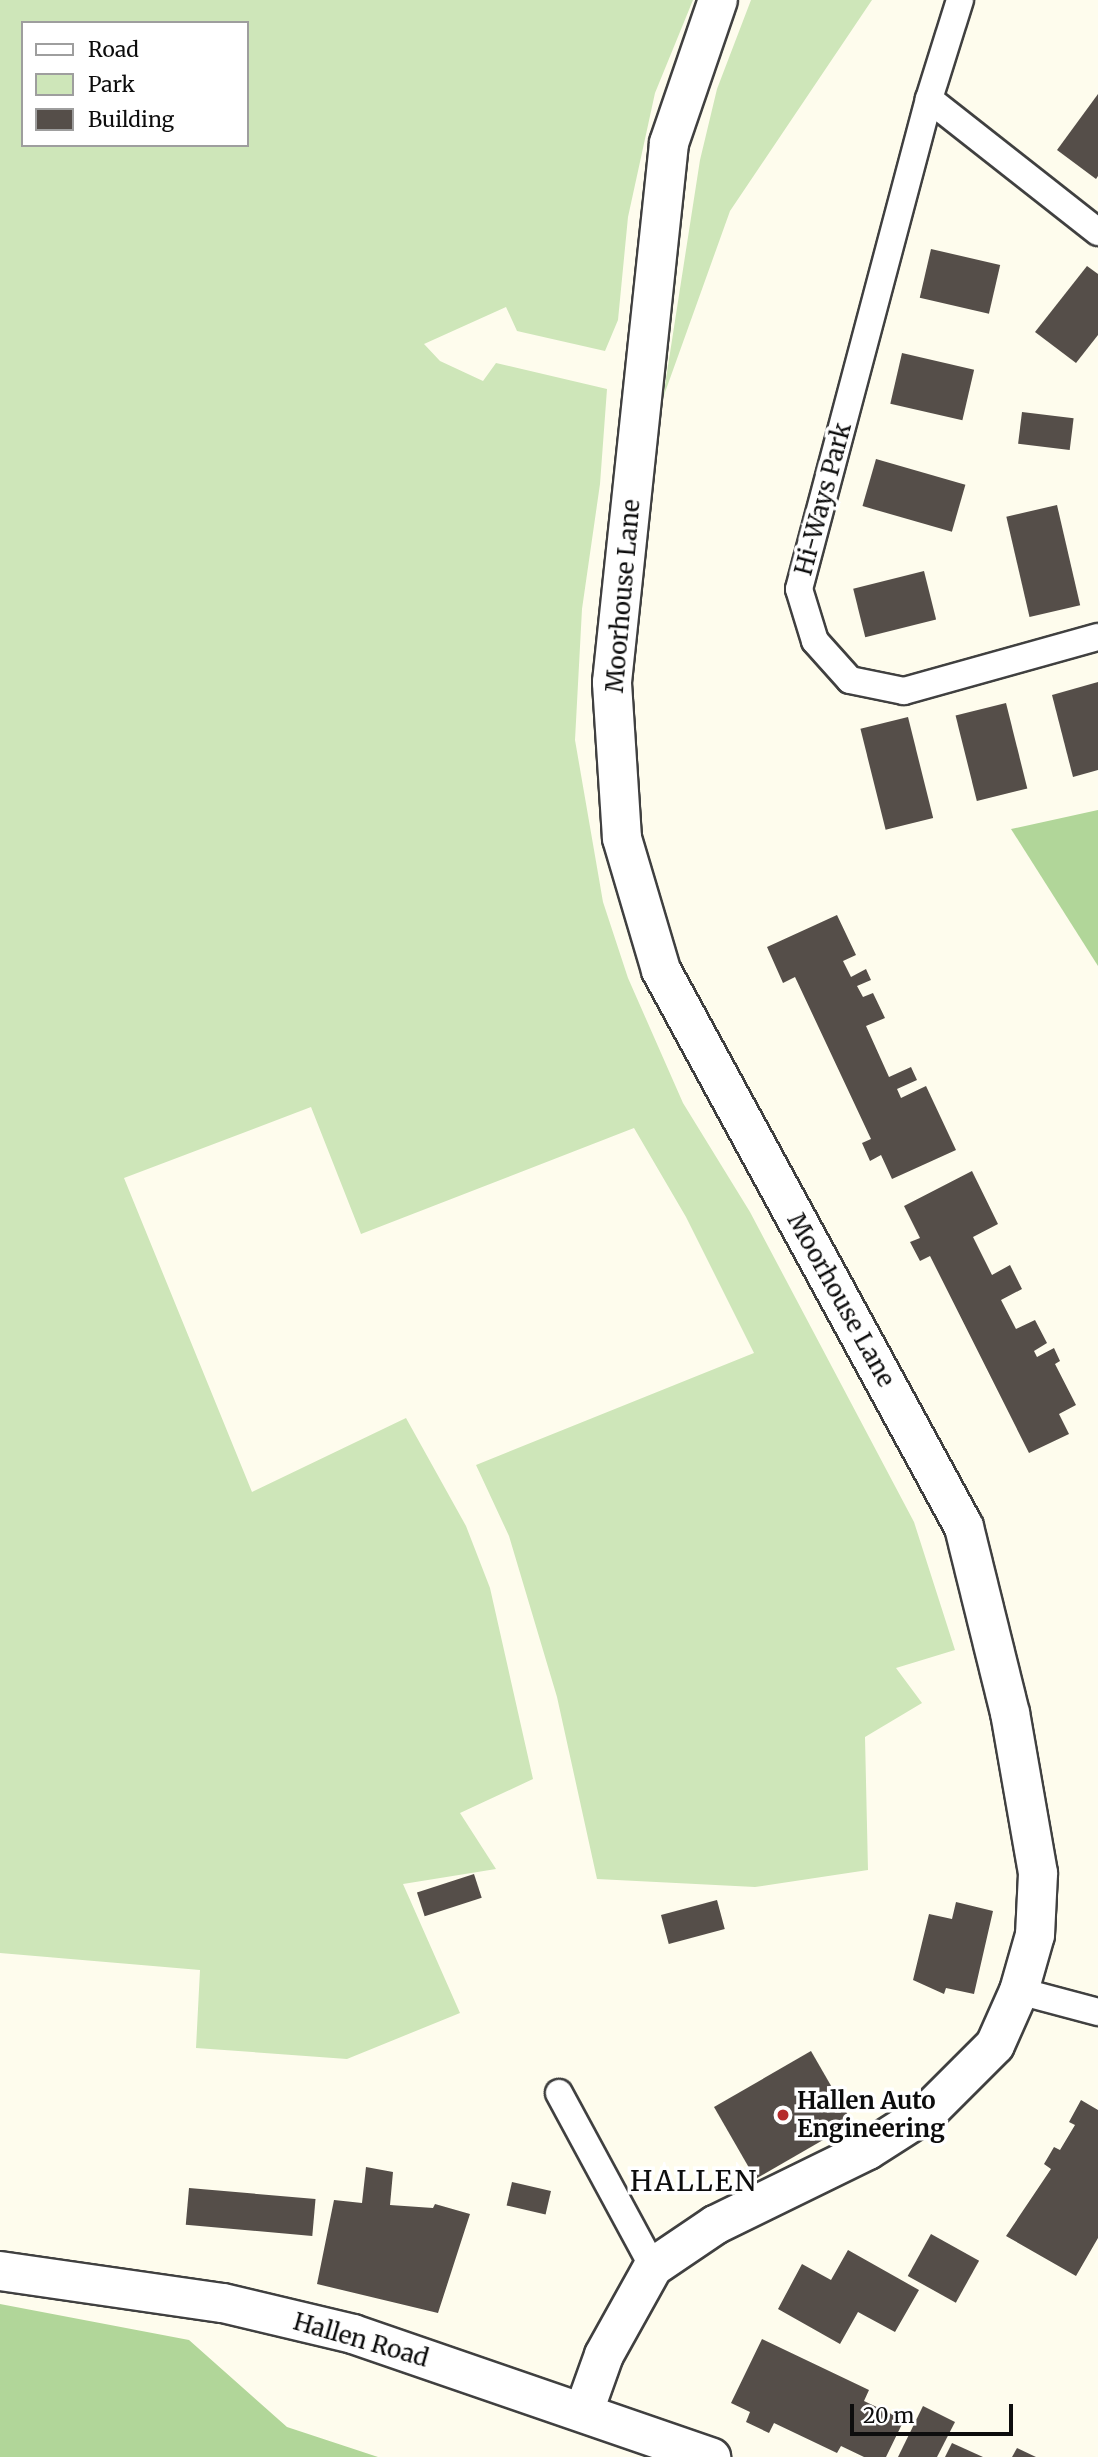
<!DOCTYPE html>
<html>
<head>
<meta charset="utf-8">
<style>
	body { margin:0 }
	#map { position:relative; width:1098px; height:2457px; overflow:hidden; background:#fefced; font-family:Merriweather,serif }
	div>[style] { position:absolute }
	.green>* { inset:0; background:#cee6b9 }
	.forest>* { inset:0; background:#b1d699 }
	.building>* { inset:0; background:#554e49; transform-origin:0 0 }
	.roads { filter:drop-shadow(2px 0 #404040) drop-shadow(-2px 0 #404040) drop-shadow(0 2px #404040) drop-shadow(0 -2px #404040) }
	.lane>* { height:26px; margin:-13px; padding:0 13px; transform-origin:13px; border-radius:13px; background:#fff }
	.street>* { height:38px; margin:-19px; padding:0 19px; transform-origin:19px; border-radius:19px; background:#fff }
	.dots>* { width:19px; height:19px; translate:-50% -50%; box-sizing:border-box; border:4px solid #fff; border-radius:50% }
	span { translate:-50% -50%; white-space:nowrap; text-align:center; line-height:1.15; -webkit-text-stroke:7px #fff; paint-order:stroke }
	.street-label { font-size:24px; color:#0d0d0d }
	.poi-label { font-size:24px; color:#0d0d0d; font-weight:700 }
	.left { translate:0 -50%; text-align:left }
	.quarter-label { font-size:28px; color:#0d0d0d; letter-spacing:2px }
	.legend { position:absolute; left:21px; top:21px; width:228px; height:126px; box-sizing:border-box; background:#fff; border:2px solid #9e9e9e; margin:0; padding:9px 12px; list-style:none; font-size:21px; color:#0d0d0d }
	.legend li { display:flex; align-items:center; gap:14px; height:35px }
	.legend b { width:35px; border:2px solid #9e9e9e }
	.scale { position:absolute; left:850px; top:2404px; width:163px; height:32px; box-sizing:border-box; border:4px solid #0d0d0d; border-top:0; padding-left:9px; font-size:21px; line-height:24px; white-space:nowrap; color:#0d0d0d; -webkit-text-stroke:5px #fff; paint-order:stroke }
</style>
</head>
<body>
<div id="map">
	<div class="green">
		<i style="clip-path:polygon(evenodd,0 0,693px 0,655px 93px,628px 217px,618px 320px,605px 351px,517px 331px,506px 307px,424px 344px,440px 361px,483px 381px,496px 363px,607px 389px,600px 484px,582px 609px,575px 740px,603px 902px,628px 978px,683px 1103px,750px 1212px,914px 1522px,955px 1650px,896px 1668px,922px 1703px,865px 1737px,868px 1870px,755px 1887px,597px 1879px,557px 1697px,509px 1536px,476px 1465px,754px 1353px,686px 1217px,634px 1128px,361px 1234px,311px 1107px,124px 1178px,252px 1492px,406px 1418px,466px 1526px,490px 1588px,533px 1779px,460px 1813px,496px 1869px,403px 1884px,460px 2013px,347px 2059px,196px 2048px,200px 1970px,0 1953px,0 0,23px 23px,247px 23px,247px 145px,23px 145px,23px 23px)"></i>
		<i style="clip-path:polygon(751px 0,872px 0,730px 211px,663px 398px,700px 160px,717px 89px)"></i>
	</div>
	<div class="forest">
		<i style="clip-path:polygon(1098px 810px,1098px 966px,1011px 829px)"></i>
		<i style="clip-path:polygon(0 2304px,189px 2340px,287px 2427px,378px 2457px,0 2457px)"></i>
	</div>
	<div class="building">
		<i style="clip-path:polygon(1098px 94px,1098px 176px,1096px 179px,1057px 150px)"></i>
		<i style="left:931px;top:249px;width:71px;height:50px;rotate:13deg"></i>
		<i style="clip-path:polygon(1087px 266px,1098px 274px,1098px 335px,1076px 363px,1035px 332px)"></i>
		<i style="left:902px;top:353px;width:74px;height:52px;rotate:13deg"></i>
		<i style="left:1022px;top:412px;width:52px;height:32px;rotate:7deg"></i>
		<i style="left:876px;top:459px;width:93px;height:49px;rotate:16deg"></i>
		<i style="left:1057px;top:505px;width:103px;height:52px;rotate:77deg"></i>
		<i style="left:924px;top:571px;width:50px;height:73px;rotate:76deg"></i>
		<i style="clip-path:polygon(1098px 682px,1098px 770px,1073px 777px,1052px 695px)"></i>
		<i style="left:1006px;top:703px;width:88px;height:52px;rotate:76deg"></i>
		<i style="left:908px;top:717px;width:104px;height:49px;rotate:76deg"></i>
		<i style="clip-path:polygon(837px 915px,856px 955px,843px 961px,851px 977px,866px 969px,871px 980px,857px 986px,863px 997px,873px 993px,885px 1018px,866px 1026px,889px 1077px,911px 1067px,917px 1080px,897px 1089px,901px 1098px,926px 1086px,956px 1150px,892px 1179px,881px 1155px,870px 1161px,862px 1143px,871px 1139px,795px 977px,783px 983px,767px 947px)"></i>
		<i style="clip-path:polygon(972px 1171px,998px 1224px,973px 1237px,992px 1275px,1010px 1265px,1022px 1289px,1001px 1300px,1016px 1329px,1035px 1320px,1047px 1343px,1034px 1351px,1037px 1357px,1054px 1348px,1060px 1361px,1055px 1364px,1076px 1405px,1059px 1414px,1069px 1434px,1029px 1453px,930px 1256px,920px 1261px,910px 1242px,920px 1238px,904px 1206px)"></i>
		<i style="left:474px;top:1874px;width:25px;height:60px;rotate:72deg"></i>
		<i style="left:717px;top:1900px;width:30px;height:58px;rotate:75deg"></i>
		<i style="clip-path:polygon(956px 1902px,993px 1911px,974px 1994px,946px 1988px,944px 1994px,913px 1980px,929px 1914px,952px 1919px)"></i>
		<i style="left:811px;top:2051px;width:83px;height:112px;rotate:60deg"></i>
		<i style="clip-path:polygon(1081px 2100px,1098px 2110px,1098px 2238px,1076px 2276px,1006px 2236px,1051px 2169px,1044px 2164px,1054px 2147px,1060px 2150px,1075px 2125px,1069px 2122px)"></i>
		<i style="clip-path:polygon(366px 2167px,393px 2172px,390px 2205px,433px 2208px,435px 2204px,470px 2214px,438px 2313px,317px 2284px,334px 2200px,362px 2203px)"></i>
		<i style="left:512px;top:2182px;width:40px;height:24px;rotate:13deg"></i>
		<i style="left:189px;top:2188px;width:127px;height:37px;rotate:5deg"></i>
		<i style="left:931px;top:2234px;width:55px;height:48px;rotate:29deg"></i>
		<i style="clip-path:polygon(848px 2250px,919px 2290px,895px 2332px,858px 2312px,840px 2344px,778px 2309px,802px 2264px,831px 2280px)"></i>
		<i style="clip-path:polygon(762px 2339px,869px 2390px,864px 2401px,904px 2420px,886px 2457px,864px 2457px,841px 2446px,837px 2453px,774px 2423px,769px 2433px,746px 2422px,750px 2412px,731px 2403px)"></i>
		<i style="clip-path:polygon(923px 2406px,955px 2422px,937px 2457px,898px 2457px)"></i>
		<i style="clip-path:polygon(952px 2443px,983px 2457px,945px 2457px)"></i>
		<i style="clip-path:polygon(1017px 2448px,1036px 2457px,1012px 2457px)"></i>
	</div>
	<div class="roads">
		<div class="lane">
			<i style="left:960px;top:0;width:104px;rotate:107.4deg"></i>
			<i style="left:929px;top:99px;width:507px;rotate:104.86deg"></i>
			<i style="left:799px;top:589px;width:54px;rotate:72.9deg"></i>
			<i style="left:815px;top:641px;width:52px;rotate:48.1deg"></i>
			<i style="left:850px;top:680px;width:55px;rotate:11.5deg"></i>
			<i style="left:904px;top:691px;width:201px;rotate:-15.6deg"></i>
			<i style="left:929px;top:99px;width:215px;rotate:38.2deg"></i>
			<i style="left:1019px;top:1991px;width:82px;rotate:14.9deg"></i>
			<i style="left:559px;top:2093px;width:198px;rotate:61.6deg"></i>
		</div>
		<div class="street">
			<i style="left:0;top:2271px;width:225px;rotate:8.2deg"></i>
			<i style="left:223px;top:2303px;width:134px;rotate:13.4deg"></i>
			<i style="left:353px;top:2334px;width:379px;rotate:19deg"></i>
			<i style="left:584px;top:2411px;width:59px;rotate:-70.3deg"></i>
			<i style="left:604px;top:2355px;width:101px;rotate:-60.9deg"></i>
			<i style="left:653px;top:2267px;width:75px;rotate:-34.1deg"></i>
			<i style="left:715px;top:2225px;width:170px;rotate:-26.1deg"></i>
			<i style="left:868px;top:2150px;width:72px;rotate:-32.6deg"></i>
			<i style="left:929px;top:2111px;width:93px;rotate:-45deg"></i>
			<i style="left:995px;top:2045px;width:59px;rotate:-66deg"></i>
			<i style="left:1019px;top:1991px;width:58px;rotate:-74.1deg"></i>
			<i style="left:1035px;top:1935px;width:62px;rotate:-87.2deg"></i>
			<i style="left:1038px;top:1873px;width:162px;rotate:-99.9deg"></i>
			<i style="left:1010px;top:1713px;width:192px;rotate:-103.9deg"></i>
			<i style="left:964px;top:1527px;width:634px;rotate:-118.55deg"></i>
			<i style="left:661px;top:970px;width:138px;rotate:-106.5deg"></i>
			<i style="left:622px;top:838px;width:156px;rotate:-93.7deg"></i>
			<i style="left:612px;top:682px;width:542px;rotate:-83.96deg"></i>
			<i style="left:669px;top:143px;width:151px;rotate:-71.1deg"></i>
		</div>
	</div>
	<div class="dots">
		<i style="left:783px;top:2115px;background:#b52c2c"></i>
	</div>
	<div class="street-label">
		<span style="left:823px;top:499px;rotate:-75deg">Hi-Ways Park</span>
		<span style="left:623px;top:596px;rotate:-85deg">Moorhouse Lane</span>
		<span style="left:841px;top:1300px;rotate:61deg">Moorhouse Lane</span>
		<span style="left:361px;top:2340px;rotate:16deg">Hallen Road</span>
	</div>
	<div class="poi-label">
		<span class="left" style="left:797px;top:2115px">Hallen Auto<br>Engineering</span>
	</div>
	<div class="quarter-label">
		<span style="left:694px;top:2181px">HALLEN</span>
	</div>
	<ul class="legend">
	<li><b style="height:9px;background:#fff"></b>Road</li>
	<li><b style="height:19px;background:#cee6b9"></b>Park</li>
	<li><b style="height:19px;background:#554e49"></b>Building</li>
	</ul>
	<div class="scale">20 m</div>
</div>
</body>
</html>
